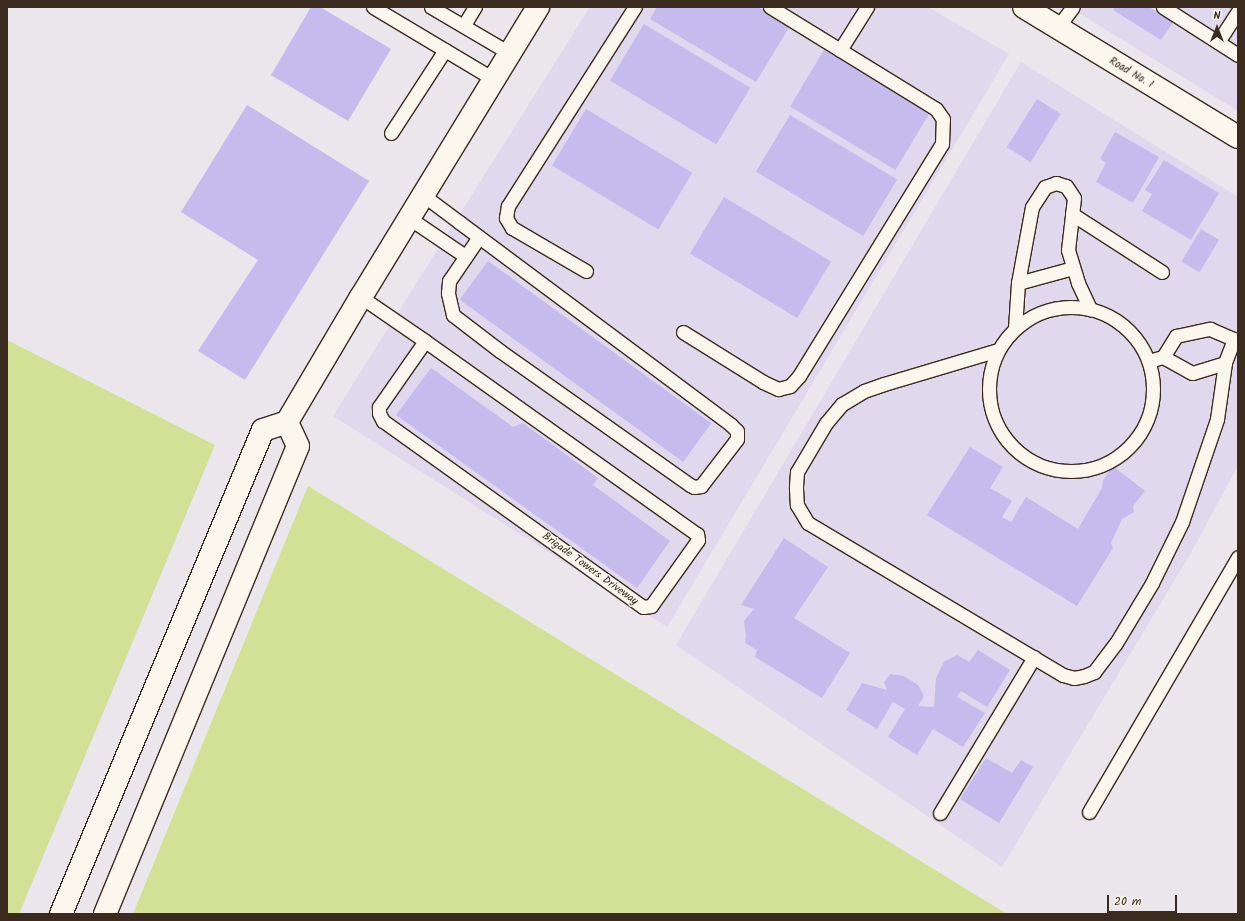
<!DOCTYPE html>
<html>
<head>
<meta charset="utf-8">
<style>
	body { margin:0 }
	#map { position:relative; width:1245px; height:921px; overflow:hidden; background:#ebe5ec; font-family:Kalam,sans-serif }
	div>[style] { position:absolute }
	.built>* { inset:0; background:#e0d8ec }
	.green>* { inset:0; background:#d2e195 }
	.building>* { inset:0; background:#c6bbed; transform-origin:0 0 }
	.roads { filter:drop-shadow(1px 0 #3b2a1e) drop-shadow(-1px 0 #3b2a1e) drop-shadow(0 1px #3b2a1e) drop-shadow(0 -1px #3b2a1e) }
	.lane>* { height:13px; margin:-6.5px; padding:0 6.5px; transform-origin:6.5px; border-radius:6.5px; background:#fbf7ec }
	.lane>.ring { margin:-6.5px; padding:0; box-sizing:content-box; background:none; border:13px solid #fbf7ec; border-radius:50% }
	.secondary>* { height:22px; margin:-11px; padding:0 11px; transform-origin:11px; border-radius:11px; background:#fbf7ec }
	span { translate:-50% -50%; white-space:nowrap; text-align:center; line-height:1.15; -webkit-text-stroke:3px #fbf7ec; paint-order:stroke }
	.street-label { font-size:11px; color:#3b2a1e }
	.frame { position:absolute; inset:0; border:8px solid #3b2a1e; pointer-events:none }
	.north { position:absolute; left:1197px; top:8px; width:40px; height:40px; -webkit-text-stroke:3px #fbf7ec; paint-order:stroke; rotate:0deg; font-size:11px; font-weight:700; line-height:16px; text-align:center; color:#3b2a1e }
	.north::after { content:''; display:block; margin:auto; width:14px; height:18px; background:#3b2a1e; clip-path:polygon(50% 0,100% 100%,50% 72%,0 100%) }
	.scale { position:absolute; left:1107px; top:895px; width:70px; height:18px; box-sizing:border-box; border:2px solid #3b2a1e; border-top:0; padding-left:5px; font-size:12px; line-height:14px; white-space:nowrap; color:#3b2a1e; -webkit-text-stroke:3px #fbf7ec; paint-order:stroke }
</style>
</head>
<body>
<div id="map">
	<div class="built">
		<i style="clip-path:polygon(590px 7px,928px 7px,1009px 54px,667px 627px,333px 416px)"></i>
		<i style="clip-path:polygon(1069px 7px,1238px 7px,1238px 111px)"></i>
		<i style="clip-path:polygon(1021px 62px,1238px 197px,1238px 465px,1192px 551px,1002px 867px,676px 645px)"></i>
	</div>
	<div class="green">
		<i style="clip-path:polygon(7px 340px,215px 445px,19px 914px,7px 914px)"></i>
		<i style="clip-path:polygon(308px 486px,1007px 914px,133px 914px)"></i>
	</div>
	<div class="building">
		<i style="clip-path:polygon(311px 7px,320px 7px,391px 49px,348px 121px,271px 75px)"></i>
		<i style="clip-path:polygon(657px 7px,758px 7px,790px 26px,756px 82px,650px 19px)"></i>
		<i style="clip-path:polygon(1115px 7px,1149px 7px,1173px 22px,1161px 40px,1113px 10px)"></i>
		<i style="left:644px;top:24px;width:124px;height:66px;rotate:31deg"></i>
		<i style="left:824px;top:50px;width:123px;height:66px;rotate:31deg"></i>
		<i style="left:1037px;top:99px;width:28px;height:57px;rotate:32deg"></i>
		<i style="clip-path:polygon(247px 105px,369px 181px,245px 380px,198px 351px,258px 260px,181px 212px)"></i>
		<i style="left:586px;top:109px;width:124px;height:66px;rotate:31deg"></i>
		<i style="left:790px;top:115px;width:125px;height:66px;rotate:31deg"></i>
		<i style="clip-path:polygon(1115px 132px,1159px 157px,1133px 203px,1096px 182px,1106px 163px,1100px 159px)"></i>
		<i style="clip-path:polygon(1164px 160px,1219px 193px,1191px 240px,1142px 211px,1152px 194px,1145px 190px)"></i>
		<i style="left:724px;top:197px;width:125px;height:66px;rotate:31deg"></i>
		<i style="left:1201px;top:229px;width:21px;height:38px;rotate:31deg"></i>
		<i style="left:488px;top:261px;width:276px;height:48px;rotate:36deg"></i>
		<i style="clip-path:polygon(431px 368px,513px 427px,523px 423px,598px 478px,593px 485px,670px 541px,637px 588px,396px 415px)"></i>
		<i style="clip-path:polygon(970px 447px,1003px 467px,990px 488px,1012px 501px,1002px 517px,1011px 522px,1026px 497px,1078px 529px,1102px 488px,1103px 480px,1113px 466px,1145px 491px,1133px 506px,1134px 512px,1122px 519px,1111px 543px,1113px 548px,1077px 606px,927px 515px)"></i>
		<i style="clip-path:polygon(784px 538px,828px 567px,794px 618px,850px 653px,822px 698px,755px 657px,757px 650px,745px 643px,746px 635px,744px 621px,754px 609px,741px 605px)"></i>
		<i style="clip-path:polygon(978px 650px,1010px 670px,987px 707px,961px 691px,957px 697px,985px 713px,963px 747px,933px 729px,917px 755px,888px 737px,905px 709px,893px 702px,877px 729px,846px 710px,862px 683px,887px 690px,884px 682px,890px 674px,904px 676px,918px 685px,924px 696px,918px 706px,934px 707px,936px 678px,944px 662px,957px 655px,969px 662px)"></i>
		<i style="clip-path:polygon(986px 758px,1012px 773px,1021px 760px,1033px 767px,999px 823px,960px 799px)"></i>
	</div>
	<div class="roads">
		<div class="lane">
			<i style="left:373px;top:7px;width:142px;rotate:30.9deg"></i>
			<i style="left:431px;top:7px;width:93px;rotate:30.4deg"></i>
			<i style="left:1163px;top:7px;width:89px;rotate:32.6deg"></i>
			<i style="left:464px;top:25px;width:21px;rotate:-59deg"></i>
			<i style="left:1057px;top:28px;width:26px;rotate:-53deg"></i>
			<i style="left:1218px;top:42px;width:37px;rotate:-57deg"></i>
			<i style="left:840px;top:50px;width:51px;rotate:-57.9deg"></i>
			<i style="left:391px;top:133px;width:99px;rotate:-57deg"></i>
			<i style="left:423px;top:195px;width:45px;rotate:36.9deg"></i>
			<i style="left:459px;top:222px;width:339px;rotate:36.7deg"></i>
			<i style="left:731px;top:425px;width:8px;rotate:45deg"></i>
			<i style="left:737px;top:431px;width:8px;rotate:90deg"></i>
			<i style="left:737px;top:439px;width:59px;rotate:127.5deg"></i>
			<i style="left:701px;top:486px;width:7px;rotate:172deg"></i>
			<i style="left:694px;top:487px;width:4px;rotate:-153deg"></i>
			<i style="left:690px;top:485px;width:232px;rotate:-144.8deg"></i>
			<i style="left:500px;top:351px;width:59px;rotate:-142.5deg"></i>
			<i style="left:453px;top:315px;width:23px;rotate:-103deg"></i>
			<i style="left:448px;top:293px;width:12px;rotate:-85deg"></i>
			<i style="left:449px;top:281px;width:53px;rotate:-55.7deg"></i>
			<i style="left:1072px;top:214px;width:107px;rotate:32.8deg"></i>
			<i style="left:409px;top:218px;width:68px;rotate:34.2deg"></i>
			<i style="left:586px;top:271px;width:86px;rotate:-149.8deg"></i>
			<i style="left:512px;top:228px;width:12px;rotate:-121deg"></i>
			<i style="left:506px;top:218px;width:12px;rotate:-81deg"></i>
			<i style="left:508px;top:206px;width:236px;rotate:-57.5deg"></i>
			<i style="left:1018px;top:283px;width:57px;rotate:-15.3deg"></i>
			<i style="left:361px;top:297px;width:78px;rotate:34.5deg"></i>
			<i style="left:425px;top:341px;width:334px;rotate:35.4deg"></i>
			<i style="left:697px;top:534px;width:6px;rotate:81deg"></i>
			<i style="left:698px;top:540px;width:81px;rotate:125.5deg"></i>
			<i style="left:651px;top:606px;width:8px;rotate:173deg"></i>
			<i style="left:643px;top:607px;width:320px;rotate:-144.4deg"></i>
			<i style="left:383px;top:421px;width:9px;rotate:-117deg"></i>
			<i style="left:379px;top:413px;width:6px;rotate:-90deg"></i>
			<i style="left:379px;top:407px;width:80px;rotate:-55.1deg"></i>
			<i class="ring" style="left:989px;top:307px;width:151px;height:151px"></i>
			<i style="left:1015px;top:328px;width:45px;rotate:-86.2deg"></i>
			<i style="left:1018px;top:283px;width:77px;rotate:-79.6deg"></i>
			<i style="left:1032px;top:207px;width:24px;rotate:-57deg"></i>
			<i style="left:1045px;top:187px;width:12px;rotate:-20deg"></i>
			<i style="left:1056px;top:183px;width:10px;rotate:17deg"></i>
			<i style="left:1066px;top:186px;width:14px;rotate:56deg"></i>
			<i style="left:1074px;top:198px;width:52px;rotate:96.6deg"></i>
			<i style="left:1068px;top:250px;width:34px;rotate:73deg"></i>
			<i style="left:1078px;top:283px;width:29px;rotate:65deg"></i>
			<i style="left:683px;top:332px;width:94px;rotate:32deg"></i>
			<i style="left:763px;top:382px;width:17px;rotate:25deg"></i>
			<i style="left:778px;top:389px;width:12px;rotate:-14deg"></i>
			<i style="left:790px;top:386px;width:13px;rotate:-48deg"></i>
			<i style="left:799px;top:376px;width:273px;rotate:-58.4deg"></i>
			<i style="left:942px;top:144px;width:25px;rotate:-88deg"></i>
			<i style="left:943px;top:119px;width:12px;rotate:-125deg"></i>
			<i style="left:936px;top:109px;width:195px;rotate:-148.4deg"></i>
			<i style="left:998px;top:350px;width:119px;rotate:163.4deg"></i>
			<i style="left:884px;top:384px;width:21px;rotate:161deg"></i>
			<i style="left:864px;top:391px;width:26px;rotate:149deg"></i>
			<i style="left:842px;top:404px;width:25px;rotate:130deg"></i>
			<i style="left:826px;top:423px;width:57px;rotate:120.6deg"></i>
			<i style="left:797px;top:472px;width:16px;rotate:94deg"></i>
			<i style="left:796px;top:488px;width:17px;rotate:87deg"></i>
			<i style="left:797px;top:505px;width:21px;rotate:59deg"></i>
			<i style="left:808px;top:523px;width:297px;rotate:30.8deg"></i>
			<i style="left:1063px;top:675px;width:11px;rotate:15deg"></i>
			<i style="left:1074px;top:678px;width:10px;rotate:-11deg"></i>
			<i style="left:1084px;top:676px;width:11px;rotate:-22deg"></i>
			<i style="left:1094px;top:672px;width:36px;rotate:-53deg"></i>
			<i style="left:1116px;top:643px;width:70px;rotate:-59deg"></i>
			<i style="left:1152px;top:583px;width:68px;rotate:-63.8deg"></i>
			<i style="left:1182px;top:522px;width:109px;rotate:-71.2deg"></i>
			<i style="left:1217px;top:419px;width:57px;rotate:-81.9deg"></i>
			<i style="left:1149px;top:361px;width:15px;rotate:-16deg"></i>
			<i style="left:1163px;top:357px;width:25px;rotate:-58deg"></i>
			<i style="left:1176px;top:336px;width:35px;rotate:-12deg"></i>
			<i style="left:1210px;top:329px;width:26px;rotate:23deg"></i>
			<i style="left:1234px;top:339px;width:26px;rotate:111deg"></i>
			<i style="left:1225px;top:363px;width:34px;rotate:163deg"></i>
			<i style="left:1192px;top:373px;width:33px;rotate:-151deg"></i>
			<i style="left:1089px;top:812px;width:295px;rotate:-59.7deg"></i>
			<i style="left:940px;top:813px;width:182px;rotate:-58.9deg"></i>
		</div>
		<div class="secondary">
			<i style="left:1024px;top:7px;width:250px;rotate:31.3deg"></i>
			<i style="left:61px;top:914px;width:524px;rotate:-67.35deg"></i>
			<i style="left:263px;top:430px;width:25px;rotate:-18deg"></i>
			<i style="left:287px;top:422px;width:145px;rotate:-59.4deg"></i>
			<i style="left:361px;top:297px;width:340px;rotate:-58.6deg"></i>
			<i style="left:105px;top:914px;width:506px;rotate:-67.59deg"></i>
			<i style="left:298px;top:446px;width:26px;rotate:-115deg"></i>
		</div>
	</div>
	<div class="street-label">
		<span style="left:1131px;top:73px;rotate:31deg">Road No. 1</span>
		<span style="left:590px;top:569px;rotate:36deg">Brigade Towers Driveway</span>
	</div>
	<div class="frame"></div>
	<div class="north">N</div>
	<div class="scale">20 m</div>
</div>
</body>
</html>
